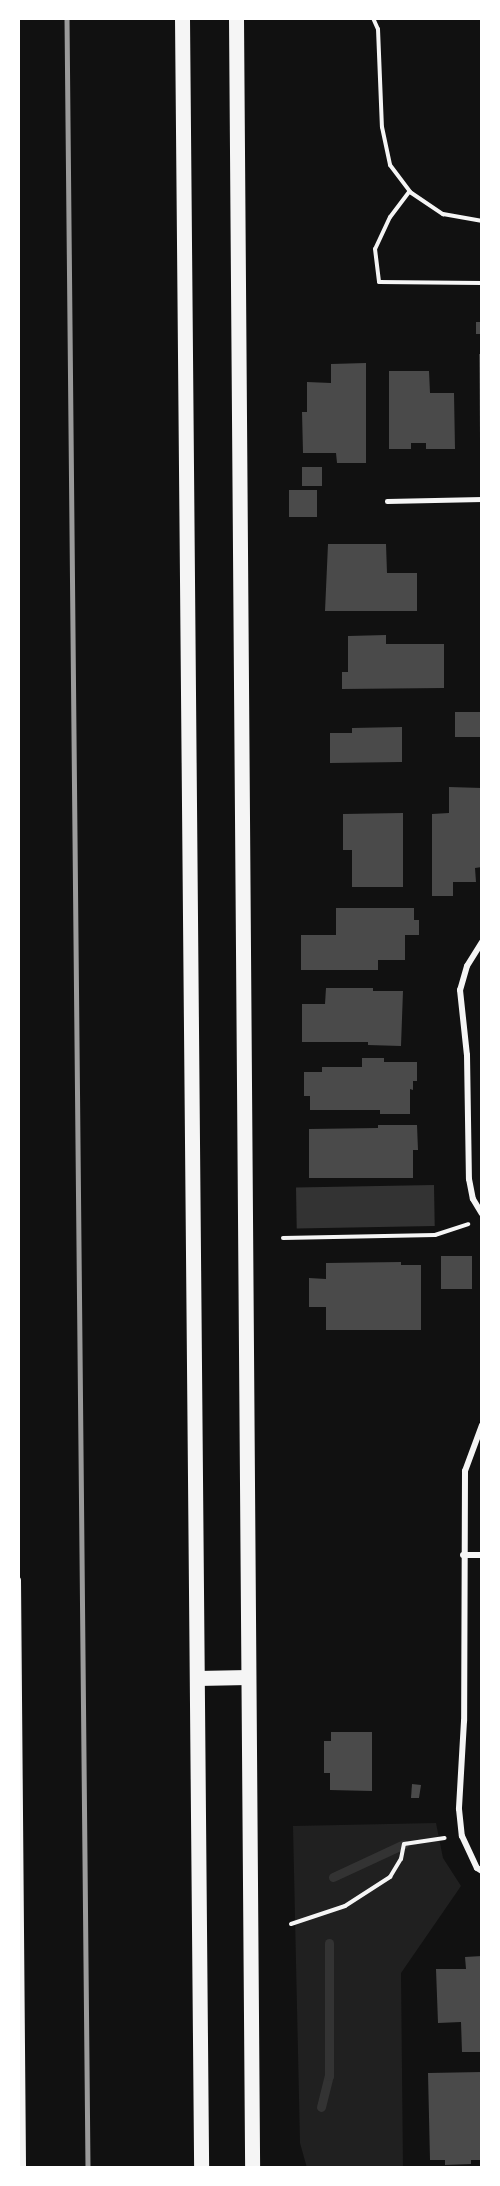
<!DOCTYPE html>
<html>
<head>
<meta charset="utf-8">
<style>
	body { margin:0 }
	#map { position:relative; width:500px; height:2186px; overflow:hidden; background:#111; font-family:"Public Sans",sans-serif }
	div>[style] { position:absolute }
	.green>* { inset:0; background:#202020 }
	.water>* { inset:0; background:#333; transform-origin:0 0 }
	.stream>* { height:9px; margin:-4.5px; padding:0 4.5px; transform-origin:4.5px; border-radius:4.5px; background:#333 }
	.building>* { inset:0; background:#4a4a4a; transform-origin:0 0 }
	.path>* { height:4px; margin:-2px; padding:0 2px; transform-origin:2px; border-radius:2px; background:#f5f5f5 }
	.service>* { height:4.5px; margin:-2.25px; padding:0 2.25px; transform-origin:2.25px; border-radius:2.25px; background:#f5f5f5 }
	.minor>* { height:6px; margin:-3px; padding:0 3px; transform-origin:3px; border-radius:3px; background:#f5f5f5 }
	.primary>* { height:15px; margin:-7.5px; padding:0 7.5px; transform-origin:7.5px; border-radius:7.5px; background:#f5f5f5 }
	.rail>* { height:4.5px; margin:-2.25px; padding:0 2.25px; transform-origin:2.25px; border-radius:2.25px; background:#9a9a9a }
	span { translate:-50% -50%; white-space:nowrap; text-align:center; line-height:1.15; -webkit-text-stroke:6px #fff; paint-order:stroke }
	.frame { position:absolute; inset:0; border:20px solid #fff; pointer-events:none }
</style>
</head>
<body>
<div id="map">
	<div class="green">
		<i style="clip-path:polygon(436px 1823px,443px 1858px,461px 1886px,401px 1973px,403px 2168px,307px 2168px,300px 2143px,293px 1826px)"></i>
	</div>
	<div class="water">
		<i style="left:434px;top:1185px;width:41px;height:138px;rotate:89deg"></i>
	</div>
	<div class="stream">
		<i style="left:333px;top:1877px;width:78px;rotate:-24.9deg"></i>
		<i style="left:321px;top:2107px;width:32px;rotate:-76deg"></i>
		<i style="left:329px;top:2076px;width:133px;rotate:-90deg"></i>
	</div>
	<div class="building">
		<i style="left:476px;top:322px;width:6px;height:12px"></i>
		<i style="clip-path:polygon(479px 354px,482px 354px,482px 440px,480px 440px)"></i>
		<i style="clip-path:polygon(366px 363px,366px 463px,337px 463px,336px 453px,303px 453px,302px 412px,307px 412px,307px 382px,331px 383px,331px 364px)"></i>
		<i style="clip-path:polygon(389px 371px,429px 371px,430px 393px,454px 393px,455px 449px,426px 449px,426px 443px,411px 443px,411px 449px,389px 449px)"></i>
		<i style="left:302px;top:467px;width:20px;height:19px"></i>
		<i style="left:289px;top:490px;width:28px;height:27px"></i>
		<i style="clip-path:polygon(328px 544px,386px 544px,387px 573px,417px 573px,417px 611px,325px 611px)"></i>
		<i style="clip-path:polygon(386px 635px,386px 644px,444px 644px,444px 688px,342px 689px,342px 672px,348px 672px,348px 636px)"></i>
		<i style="left:455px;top:712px;width:27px;height:25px"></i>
		<i style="clip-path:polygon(402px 727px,402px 762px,330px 763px,330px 733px,352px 733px,352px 728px)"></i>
		<i style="clip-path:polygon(449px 787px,482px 788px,482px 867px,475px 868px,476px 882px,453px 882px,453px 896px,432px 896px,432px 814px,449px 813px)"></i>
		<i style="clip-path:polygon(403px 813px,403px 887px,352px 887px,352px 850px,343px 850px,343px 814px)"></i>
		<i style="clip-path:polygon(336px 908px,414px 908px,414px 920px,419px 920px,419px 935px,405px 935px,405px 960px,378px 960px,378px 970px,301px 970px,301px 935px,336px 935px)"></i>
		<i style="clip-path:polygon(326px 988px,373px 988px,373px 991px,403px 991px,401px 1046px,368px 1045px,368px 1042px,302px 1042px,302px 1004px,325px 1004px)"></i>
		<i style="clip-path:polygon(362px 1058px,384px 1058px,384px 1062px,417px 1062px,417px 1081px,413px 1081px,413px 1090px,410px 1089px,410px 1114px,380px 1114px,380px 1110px,310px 1110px,310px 1096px,304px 1096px,304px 1072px,322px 1072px,322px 1067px,362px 1067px)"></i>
		<i style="clip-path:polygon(378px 1125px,417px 1125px,418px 1150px,413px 1150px,413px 1178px,309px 1178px,309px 1129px,378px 1128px)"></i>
		<i style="left:441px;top:1256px;width:31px;height:33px"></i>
		<i style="clip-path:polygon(401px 1262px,401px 1265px,421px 1265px,421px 1330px,326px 1330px,326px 1307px,309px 1307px,309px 1278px,326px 1279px,326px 1263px)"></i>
		<i style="clip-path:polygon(331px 1732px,372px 1732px,372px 1791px,330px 1790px,330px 1773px,324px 1773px,324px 1741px,331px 1741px)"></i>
		<i style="clip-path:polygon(412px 1784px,421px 1785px,419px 1798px,411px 1798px)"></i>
		<i style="clip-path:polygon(482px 1956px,482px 2052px,462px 2052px,461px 2022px,438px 2023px,436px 1969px,466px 1969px,465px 1957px)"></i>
		<i style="clip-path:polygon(482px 2072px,482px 2160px,471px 2160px,471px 2164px,445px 2165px,445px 2160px,430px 2160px,428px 2073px)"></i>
	</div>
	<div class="path">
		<i style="left:373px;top:18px;width:12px;rotate:66deg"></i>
		<i style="left:378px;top:29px;width:98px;rotate:87.7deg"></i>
		<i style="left:382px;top:127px;width:39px;rotate:78deg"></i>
		<i style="left:390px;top:165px;width:34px;rotate:53deg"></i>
		<i style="left:410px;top:192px;width:40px;rotate:34deg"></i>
		<i style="left:443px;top:214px;width:40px;rotate:10deg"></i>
		<i style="left:409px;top:192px;width:31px;rotate:127deg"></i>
		<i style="left:390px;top:217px;width:35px;rotate:115deg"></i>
		<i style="left:375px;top:249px;width:33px;rotate:83deg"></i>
		<i style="left:379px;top:282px;width:103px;rotate:0.6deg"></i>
		<i style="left:283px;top:1238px;width:152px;rotate:-1.1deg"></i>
		<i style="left:435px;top:1235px;width:35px;rotate:-18deg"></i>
		<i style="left:291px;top:1924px;width:57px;rotate:-18.4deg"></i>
		<i style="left:345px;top:1906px;width:54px;rotate:-32.8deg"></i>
		<i style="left:390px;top:1877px;width:21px;rotate:-59deg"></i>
		<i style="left:401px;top:1859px;width:15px;rotate:-79deg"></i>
		<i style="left:404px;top:1844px;width:41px;rotate:-8.3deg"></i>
	</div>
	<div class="service">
		<i style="left:387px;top:501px;width:95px;rotate:-1.2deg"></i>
	</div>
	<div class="minor">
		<i style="left:482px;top:942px;width:28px;rotate:122deg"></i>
		<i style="left:467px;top:966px;width:25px;rotate:106deg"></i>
		<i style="left:460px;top:990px;width:65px;rotate:83.9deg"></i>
		<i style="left:467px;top:1055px;width:124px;rotate:89.1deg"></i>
		<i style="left:469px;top:1179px;width:20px;rotate:79deg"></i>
		<i style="left:473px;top:1199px;width:17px;rotate:59deg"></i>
		<i style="left:482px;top:1425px;width:49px;rotate:110.3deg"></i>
		<i style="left:465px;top:1471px;width:250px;rotate:90.2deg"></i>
		<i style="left:464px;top:1721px;width:88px;rotate:93.3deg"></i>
		<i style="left:459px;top:1809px;width:27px;rotate:84deg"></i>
		<i style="left:462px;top:1836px;width:35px;rotate:65deg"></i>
		<i style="left:477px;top:1868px;width:6px;rotate:31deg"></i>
		<i style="left:463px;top:1555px;width:19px"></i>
		<i style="left:18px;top:1580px;width:588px;rotate:89.51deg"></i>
	</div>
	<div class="primary">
		<i style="left:182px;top:18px;width:2150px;rotate:89.49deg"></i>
		<i style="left:236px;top:18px;width:2150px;rotate:89.57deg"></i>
		<i style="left:197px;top:1678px;width:51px;rotate:-1.1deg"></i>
	</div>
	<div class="rail">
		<i style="left:67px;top:18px;width:2150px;rotate:89.44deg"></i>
	</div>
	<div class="frame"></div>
</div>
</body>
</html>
